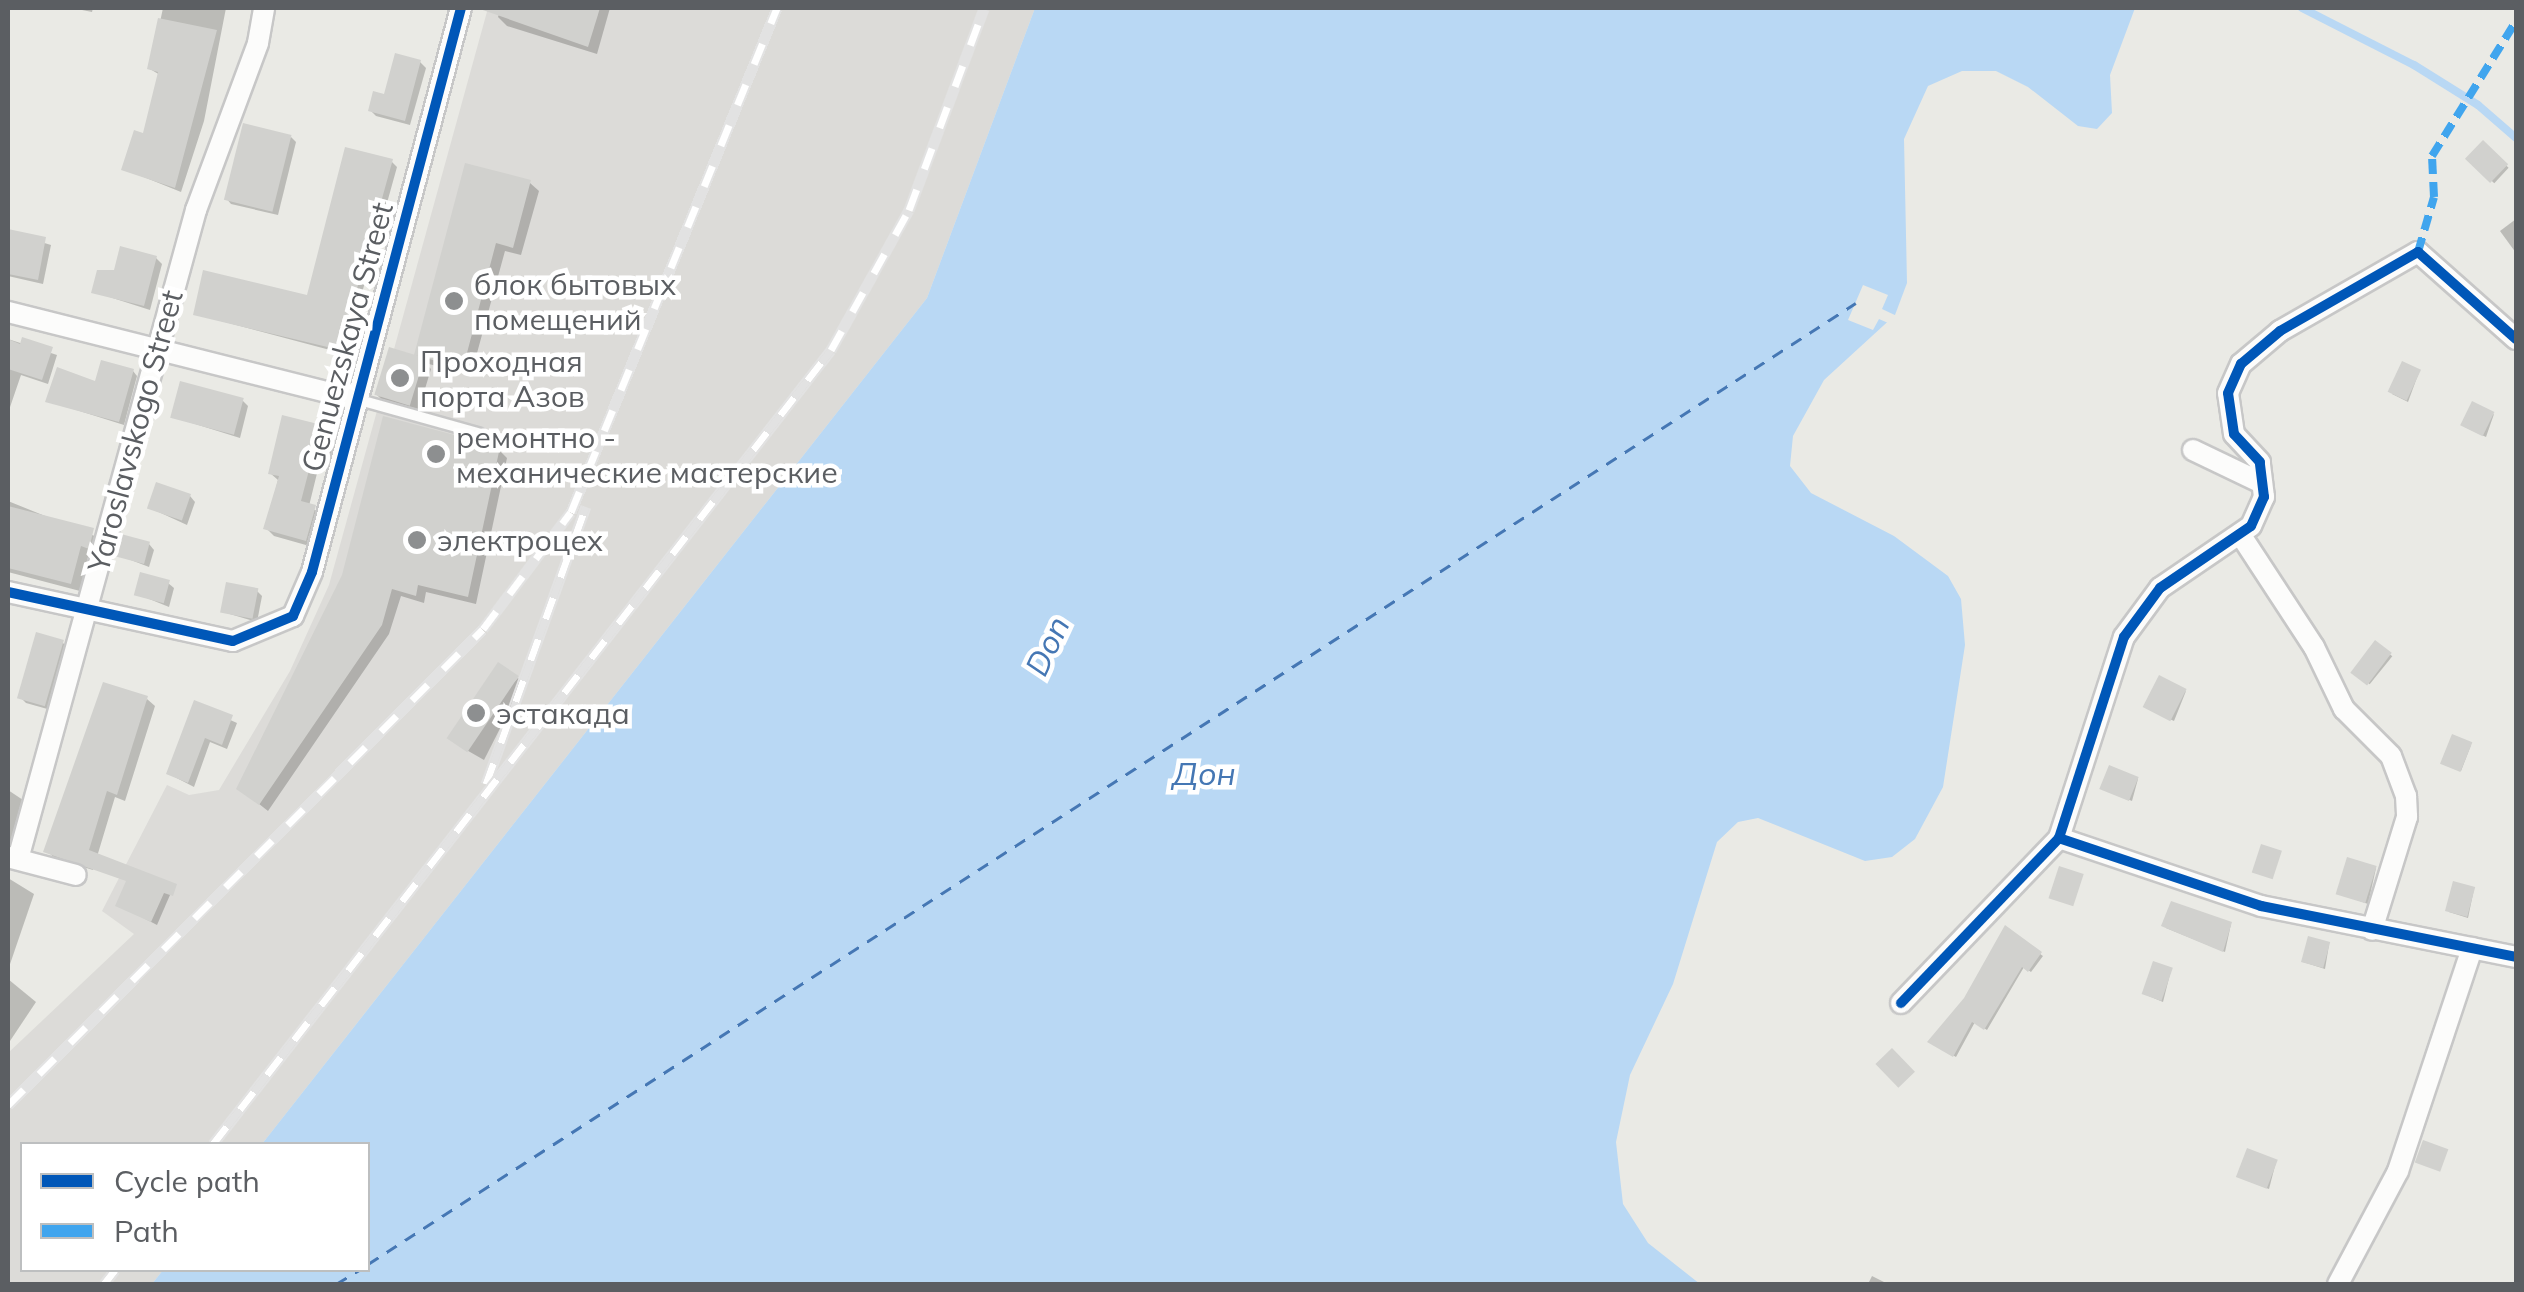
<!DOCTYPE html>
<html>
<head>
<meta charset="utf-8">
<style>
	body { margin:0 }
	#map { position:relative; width:2524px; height:1292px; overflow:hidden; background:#eaeae5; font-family:Mulish,sans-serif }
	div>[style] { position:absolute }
	.industrial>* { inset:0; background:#dcdbd8 }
	.water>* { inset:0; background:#b9d8f4 }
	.pier>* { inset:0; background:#eaeae5 }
	.shadow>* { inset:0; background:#0003; transform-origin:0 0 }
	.stream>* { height:8px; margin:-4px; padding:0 4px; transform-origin:4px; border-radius:4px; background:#b9d8f4 }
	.ferry>* { height:2.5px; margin-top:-1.25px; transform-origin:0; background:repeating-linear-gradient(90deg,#4577b4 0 12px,transparent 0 22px) }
	.building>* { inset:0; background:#d1d1ce; transform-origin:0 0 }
	.roads { filter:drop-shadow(2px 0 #c7c7c7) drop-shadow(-2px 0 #c7c7c7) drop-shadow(0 2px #c7c7c7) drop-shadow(0 -2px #c7c7c7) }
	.lane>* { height:10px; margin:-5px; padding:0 5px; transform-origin:5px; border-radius:5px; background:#fcfcfb }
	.street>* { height:20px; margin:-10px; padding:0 10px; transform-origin:10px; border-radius:10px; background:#fcfcfb }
	.rail>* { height:11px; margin-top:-5.5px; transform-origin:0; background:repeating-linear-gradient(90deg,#fff 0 22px,#e2e2e2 0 44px); box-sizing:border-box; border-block:2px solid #e2e2e2 }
	.quiet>* { height:8px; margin-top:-4px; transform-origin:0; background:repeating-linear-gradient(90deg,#40a5ee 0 15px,transparent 0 23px) }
	.cycleway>* { height:10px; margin:-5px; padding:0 5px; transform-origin:5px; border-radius:5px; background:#0057b8 }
	.dots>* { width:28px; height:28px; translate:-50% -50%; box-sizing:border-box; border:5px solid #fff; border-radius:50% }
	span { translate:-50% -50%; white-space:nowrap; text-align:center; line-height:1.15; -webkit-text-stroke:9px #fff; paint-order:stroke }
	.poi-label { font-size:30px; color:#5b5e62 }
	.left { translate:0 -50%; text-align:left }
	.street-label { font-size:30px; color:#5b5e62 }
	.water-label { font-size:32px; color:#4577b4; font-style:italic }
	.frame { position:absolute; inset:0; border:10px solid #5b5e62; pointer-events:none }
	.legend { position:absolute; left:20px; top:1142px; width:350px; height:130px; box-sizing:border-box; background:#fff; border:2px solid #bdbfc0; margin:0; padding:12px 18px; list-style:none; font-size:30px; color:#5b5e62 }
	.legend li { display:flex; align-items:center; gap:20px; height:50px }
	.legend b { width:50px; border:2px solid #bdbfc0 }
</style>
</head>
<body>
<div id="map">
	<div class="industrial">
		<i style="clip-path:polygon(488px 8px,1035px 8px,927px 298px,262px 1144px,22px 1144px,22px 1270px,163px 1270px,152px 1284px,8px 1284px,8px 1053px,134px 934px,102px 911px,167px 785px,189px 795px,219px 790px,290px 671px,329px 585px)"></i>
	</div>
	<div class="water">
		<i style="clip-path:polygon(1035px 8px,2135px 8px,2110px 75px,2112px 113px,2097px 129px,2078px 126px,2028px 87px,1996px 71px,1962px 71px,1928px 86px,1904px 139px,1907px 283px,1895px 315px,1824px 380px,1793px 436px,1790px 466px,1811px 493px,1894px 536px,1948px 576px,1961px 599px,1965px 645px,1943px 787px,1915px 839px,1892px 857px,1865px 861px,1758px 818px,1738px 822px,1717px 842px,1673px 984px,1630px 1075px,1616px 1142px,1623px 1204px,1648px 1243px,1700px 1284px,152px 1284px,163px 1270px,368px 1270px,368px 1144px,262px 1144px,927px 298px)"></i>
	</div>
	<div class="pier">
		<i style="clip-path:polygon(1863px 285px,1888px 295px,1882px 309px,1899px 317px,1895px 326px,1879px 319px,1873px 330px,1848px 320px)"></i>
	</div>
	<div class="shadow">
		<i style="clip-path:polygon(72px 8px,93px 8px,92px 12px)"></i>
		<i style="clip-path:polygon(163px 8px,226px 8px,204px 121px,181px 192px,124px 169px,144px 136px,160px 75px,150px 69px)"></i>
		<i style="clip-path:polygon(501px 8px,610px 8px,597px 54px,507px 26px,498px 17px)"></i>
		<i style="clip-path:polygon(420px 62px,426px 68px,410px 125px,376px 116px,370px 110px)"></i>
		<i style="clip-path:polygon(291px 137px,296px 142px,278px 215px,231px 204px,226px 198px)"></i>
		<i style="left:2483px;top:144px;width:35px;height:21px;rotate:43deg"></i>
		<i style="clip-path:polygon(392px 162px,397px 167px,345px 354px,195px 314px,308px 298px)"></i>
		<i style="clip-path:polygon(530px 183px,539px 191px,521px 255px,505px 251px,471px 375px,425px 363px,431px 369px,418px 412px,385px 403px,376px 394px,415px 358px)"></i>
		<i style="clip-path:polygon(2516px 219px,2516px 253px,2500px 231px)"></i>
		<i style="clip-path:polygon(8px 232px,51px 245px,43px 284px,8px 276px)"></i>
		<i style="clip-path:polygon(156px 258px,162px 264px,150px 310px,94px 292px,116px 273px)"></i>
		<i style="clip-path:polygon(8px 339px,57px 355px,48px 384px,21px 375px,8px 413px)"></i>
		<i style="clip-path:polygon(133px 371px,137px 376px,124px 425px,48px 401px)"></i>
		<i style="clip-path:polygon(2419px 372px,2408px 402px,2392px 394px)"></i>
		<i style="clip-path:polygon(242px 400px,248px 406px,240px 438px,173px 417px)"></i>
		<i style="clip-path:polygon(2494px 414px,2486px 437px,2465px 427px)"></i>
		<i style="clip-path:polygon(329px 429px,336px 437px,330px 459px,321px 457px,309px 506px,322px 515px,313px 547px,274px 536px,266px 528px,278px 480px,270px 473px)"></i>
		<i style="clip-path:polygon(498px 449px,507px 458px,476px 604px,426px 592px,424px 603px,401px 596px,389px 634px,268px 811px,239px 788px)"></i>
		<i style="clip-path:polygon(190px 496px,195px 502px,187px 525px,150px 508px)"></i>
		<i style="clip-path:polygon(8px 501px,102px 539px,97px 556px,89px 553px,80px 591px,8px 572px)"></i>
		<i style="clip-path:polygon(149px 544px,154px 550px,149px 567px,118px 555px)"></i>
		<i style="clip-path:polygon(168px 583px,174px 588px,169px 607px,137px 594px)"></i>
		<i style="clip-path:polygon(256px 590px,262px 596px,257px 622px,223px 612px)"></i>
		<i style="clip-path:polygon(62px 642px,68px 648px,51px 710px,26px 703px,20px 697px)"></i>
		<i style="left:2376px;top:643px;width:21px;height:36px;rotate:39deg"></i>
		<i style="clip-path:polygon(518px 678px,523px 683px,484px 760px,463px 748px,458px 742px)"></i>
		<i style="clip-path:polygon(2186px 691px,2174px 721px,2148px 709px)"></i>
		<i style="clip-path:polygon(147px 699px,155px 706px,125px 801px,115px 797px,93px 870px,54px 858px,47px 850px)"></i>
		<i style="clip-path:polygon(195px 704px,237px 723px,227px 749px,210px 742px,194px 787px,169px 774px)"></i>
		<i style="clip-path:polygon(2471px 745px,2461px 771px,2444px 764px)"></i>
		<i style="clip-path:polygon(2138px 779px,2132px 801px,2105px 790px)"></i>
		<i style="clip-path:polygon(8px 790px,26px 802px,12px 845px,8px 843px)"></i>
		<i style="clip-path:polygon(2376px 868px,2368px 904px,2338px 893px)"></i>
		<i style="clip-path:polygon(8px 878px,34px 894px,8px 970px)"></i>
		<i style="clip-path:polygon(173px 888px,157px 925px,126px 909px)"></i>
		<i style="clip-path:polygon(2474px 889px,2468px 918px,2449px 912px)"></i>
		<i style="clip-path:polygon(2231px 924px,2225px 952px,2166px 928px)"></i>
		<i style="clip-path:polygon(2005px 929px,2043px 956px,2031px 972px,2024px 967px,1987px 1030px,1975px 1022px,1956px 1057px,1932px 1043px,1966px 1000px)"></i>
		<i style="clip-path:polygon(2329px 945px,2325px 969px,2303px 962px)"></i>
		<i style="clip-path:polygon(2171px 970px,2163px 1002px,2144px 994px)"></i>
		<i style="clip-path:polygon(8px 979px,36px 1002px,8px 1044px)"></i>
		<i style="clip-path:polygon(2276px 1162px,2269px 1189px,2241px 1178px)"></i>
		<i style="clip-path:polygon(1872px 1276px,1888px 1284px,1868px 1284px)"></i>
	</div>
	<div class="stream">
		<i style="left:2302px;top:8px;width:126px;rotate:27deg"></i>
		<i style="left:2414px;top:65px;width:75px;rotate:32deg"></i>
		<i style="left:2478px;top:105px;width:50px;rotate:41deg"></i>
	</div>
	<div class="ferry">
		<i style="left:368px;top:1264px;width:1771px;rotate:-32.86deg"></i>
		<i style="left:336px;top:1284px;width:27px;rotate:-31deg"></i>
	</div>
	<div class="building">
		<i style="clip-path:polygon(477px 8px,600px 8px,588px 47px)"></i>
		<i style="clip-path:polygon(158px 18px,217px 30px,175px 188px,121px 170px,134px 130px,143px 133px,158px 72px,147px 69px)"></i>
		<i style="clip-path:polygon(395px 53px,421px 60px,405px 121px,368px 111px,373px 91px,384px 94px)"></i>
		<i style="left:243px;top:123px;width:50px;height:79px;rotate:14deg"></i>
		<i style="left:2483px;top:140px;width:35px;height:26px;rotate:44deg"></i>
		<i style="clip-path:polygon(345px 147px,393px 159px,340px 350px,193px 315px,203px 270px,307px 295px)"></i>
		<i style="clip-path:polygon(465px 163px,531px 180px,513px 248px,496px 243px,463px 368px,414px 355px)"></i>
		<i style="clip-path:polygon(8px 229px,46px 237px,38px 280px,8px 274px)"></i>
		<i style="clip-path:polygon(120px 246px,157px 256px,144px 306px,91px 293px,97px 270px,114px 270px)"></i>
		<i style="clip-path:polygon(22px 337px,53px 347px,42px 380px,8px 369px,8px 339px,20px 344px)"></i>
		<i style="left:389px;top:347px;width:37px;height:50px;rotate:17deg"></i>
		<i style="clip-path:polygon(101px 360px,134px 369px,119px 422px,45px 402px,57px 367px,95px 381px)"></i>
		<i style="left:2402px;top:361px;width:21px;height:34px;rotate:25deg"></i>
		<i style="left:180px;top:381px;width:66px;height:38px;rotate:15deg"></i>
		<i style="left:2472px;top:401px;width:25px;height:27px;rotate:26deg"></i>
		<i style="clip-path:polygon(282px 415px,330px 427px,323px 453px,314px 451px,301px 501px,316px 505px,306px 541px,263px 529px,279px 476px,268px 474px)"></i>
		<i style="clip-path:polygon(383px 416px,500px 447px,468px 597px,418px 585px,416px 596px,392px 589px,382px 625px,259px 805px,236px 789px,342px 575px)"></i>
		<i style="left:156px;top:482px;width:37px;height:28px;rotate:19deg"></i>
		<i style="clip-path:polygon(8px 506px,94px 528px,89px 549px,81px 546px,71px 584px,8px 568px)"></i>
		<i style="left:121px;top:534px;width:30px;height:23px;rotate:15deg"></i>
		<i style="left:140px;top:572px;width:31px;height:24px;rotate:15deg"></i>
		<i style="left:226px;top:582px;width:33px;height:31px;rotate:11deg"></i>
		<i style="left:36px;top:632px;width:29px;height:69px;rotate:16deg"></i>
		<i style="left:2375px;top:640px;width:21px;height:41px;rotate:37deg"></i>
		<i style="left:498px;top:662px;width:25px;height:92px;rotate:34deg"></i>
		<i style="left:2159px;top:675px;width:31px;height:36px;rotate:27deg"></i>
		<i style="clip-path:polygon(103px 682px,148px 696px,117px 795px,107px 791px,89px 850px,177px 884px,173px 896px,164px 893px,151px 922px,115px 906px,126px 881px,43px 852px)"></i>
		<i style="clip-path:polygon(194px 700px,233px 715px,222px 745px,205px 738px,188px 783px,166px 774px)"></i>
		<i style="left:2452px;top:734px;width:22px;height:32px;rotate:22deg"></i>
		<i style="left:2109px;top:765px;width:32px;height:26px;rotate:22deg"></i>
		<i style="left:2261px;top:844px;width:22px;height:30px;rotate:18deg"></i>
		<i style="left:2347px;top:857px;width:31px;height:39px;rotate:17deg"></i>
		<i style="left:2059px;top:866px;width:26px;height:34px;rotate:18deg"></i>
		<i style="left:2453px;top:881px;width:23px;height:31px;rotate:15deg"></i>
		<i style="clip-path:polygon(2171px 901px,2232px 922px,2223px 952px,2161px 926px)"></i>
		<i style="clip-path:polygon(2005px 925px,2042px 952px,2028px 972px,2022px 967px,1984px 1030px,1972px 1022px,1953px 1057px,1927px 1042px,1964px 998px)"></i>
		<i style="left:2308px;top:936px;width:23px;height:27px;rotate:15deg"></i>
		<i style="left:2153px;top:961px;width:21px;height:35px;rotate:19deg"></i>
		<i style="left:1892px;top:1048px;width:33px;height:23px;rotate:46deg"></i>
		<i style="left:2423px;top:1140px;width:27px;height:24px;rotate:20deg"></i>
		<i style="left:2247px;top:1148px;width:33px;height:31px;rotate:21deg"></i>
	</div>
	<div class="roads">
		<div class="lane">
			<i style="left:356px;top:399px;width:127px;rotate:15.6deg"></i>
		</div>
		<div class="street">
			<i style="left:8px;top:312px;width:358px;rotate:14.1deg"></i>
			<i style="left:2193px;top:450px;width:76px;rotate:25.6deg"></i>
			<i style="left:2240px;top:534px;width:135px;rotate:56.8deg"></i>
			<i style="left:2314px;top:647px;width:69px;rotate:64.2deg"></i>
			<i style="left:2344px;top:709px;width:66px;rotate:45deg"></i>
			<i style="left:2391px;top:756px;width:43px;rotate:69.4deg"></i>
			<i style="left:2406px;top:796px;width:21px;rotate:87deg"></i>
			<i style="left:2407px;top:817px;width:118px;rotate:107.2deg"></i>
			<i style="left:8px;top:592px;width:230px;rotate:12.3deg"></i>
			<i style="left:233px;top:641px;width:65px;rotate:-22.6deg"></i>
			<i style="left:293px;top:616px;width:48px;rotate:-66.6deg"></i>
			<i style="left:312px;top:572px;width:583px;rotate:-75.2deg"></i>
			<i style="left:2059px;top:838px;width:213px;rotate:18.6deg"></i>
			<i style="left:2261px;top:906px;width:260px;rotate:11.3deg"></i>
			<i style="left:8px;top:857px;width:70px;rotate:14.8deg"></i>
			<i style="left:18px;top:859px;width:673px;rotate:-74.66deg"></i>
			<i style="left:196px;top:210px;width:178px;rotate:-69.6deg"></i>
			<i style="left:258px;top:43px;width:36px;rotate:-80deg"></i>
			<i style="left:1901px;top:1003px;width:228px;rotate:-46.2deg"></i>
			<i style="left:2059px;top:838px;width:211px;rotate:-72.1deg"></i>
			<i style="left:2124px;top:637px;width:61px;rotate:-53.7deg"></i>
			<i style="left:2160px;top:588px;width:110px;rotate:-34.3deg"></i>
			<i style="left:2251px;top:526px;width:32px;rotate:-66deg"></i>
			<i style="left:2264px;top:497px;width:35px;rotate:-97deg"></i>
			<i style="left:2260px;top:462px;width:38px;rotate:-133deg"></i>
			<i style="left:2234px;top:434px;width:41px;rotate:-98.3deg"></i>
			<i style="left:2228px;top:393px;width:32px;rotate:-66deg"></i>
			<i style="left:2241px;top:364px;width:51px;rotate:-40.2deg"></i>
			<i style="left:2280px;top:331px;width:159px;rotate:-29.8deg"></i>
			<i style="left:2418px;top:252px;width:131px;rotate:41.6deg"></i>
			<i style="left:2338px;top:1284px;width:128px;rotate:-62deg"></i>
			<i style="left:2398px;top:1171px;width:235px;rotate:-71.6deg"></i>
		</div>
	</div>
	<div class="rail">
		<i style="left:486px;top:784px;width:295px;rotate:-70.2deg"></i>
		<i style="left:8px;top:1105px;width:672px;rotate:-45.06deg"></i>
		<i style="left:483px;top:629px;width:146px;rotate:-53.1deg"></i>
		<i style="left:571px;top:512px;width:544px;rotate:-67.77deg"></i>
		<i style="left:213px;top:1144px;width:1006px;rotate:-52.11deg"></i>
		<i style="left:831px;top:350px;width:160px;rotate:-60.9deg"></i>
		<i style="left:909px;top:210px;width:215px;rotate:-69.6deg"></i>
		<i style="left:104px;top:1284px;width:18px;rotate:-52deg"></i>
	</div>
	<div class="quiet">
		<i style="left:2418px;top:252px;width:57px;rotate:-73.8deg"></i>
		<i style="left:2434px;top:197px;width:41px;rotate:-92.8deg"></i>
		<i style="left:2432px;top:156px;width:159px;rotate:-58.1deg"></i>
	</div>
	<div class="cycleway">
		<i style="left:8px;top:592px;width:230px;rotate:12.3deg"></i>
		<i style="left:233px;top:641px;width:65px;rotate:-22.6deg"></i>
		<i style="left:293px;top:616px;width:48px;rotate:-66.6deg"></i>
		<i style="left:312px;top:572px;width:583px;rotate:-75.2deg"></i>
		<i style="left:2059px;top:838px;width:213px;rotate:18.6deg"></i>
		<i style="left:2261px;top:906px;width:260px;rotate:11.3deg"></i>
		<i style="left:1901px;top:1003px;width:228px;rotate:-46.2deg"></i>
		<i style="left:2059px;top:838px;width:211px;rotate:-72.1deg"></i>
		<i style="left:2124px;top:637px;width:61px;rotate:-53.7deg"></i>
		<i style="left:2160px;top:588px;width:110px;rotate:-34.3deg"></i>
		<i style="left:2251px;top:526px;width:32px;rotate:-66deg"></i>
		<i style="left:2264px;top:497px;width:35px;rotate:-97deg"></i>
		<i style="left:2260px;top:462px;width:38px;rotate:-133deg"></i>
		<i style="left:2234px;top:434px;width:41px;rotate:-98.3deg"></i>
		<i style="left:2228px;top:393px;width:32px;rotate:-66deg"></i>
		<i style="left:2241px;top:364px;width:51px;rotate:-40.2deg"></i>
		<i style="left:2280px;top:331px;width:159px;rotate:-29.8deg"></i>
		<i style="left:2418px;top:252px;width:131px;rotate:41.6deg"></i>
	</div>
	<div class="dots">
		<i style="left:454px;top:301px;background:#8d8f90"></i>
		<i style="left:400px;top:378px;background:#8d8f90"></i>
		<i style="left:436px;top:454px;background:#8d8f90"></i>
		<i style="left:417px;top:540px;background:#8d8f90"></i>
		<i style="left:476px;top:713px;background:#8d8f90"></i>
	</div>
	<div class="poi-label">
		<span class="left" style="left:474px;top:301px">блок бытовых<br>помещений</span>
		<span class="left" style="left:420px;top:378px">Проходная<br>порта Азов</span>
		<span class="left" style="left:456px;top:454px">ремонтно -<br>механические мастерские</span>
		<span class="left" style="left:437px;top:540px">электроцех</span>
		<span class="left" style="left:496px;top:713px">эстакада</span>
	</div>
	<div class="street-label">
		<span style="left:347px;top:337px;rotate:-75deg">Genuezskaya Street</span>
		<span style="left:135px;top:431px;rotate:-75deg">Yaroslavskogo Street</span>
	</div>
	<div class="water-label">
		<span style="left:1047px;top:646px;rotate:-65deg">Don</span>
		<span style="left:1204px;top:773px">Дон</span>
	</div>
	<div class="frame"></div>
	<ul class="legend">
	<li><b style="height:12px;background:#0057b8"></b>Cycle path</li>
	<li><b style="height:12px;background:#40a5ee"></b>Path</li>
	</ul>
</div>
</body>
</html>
